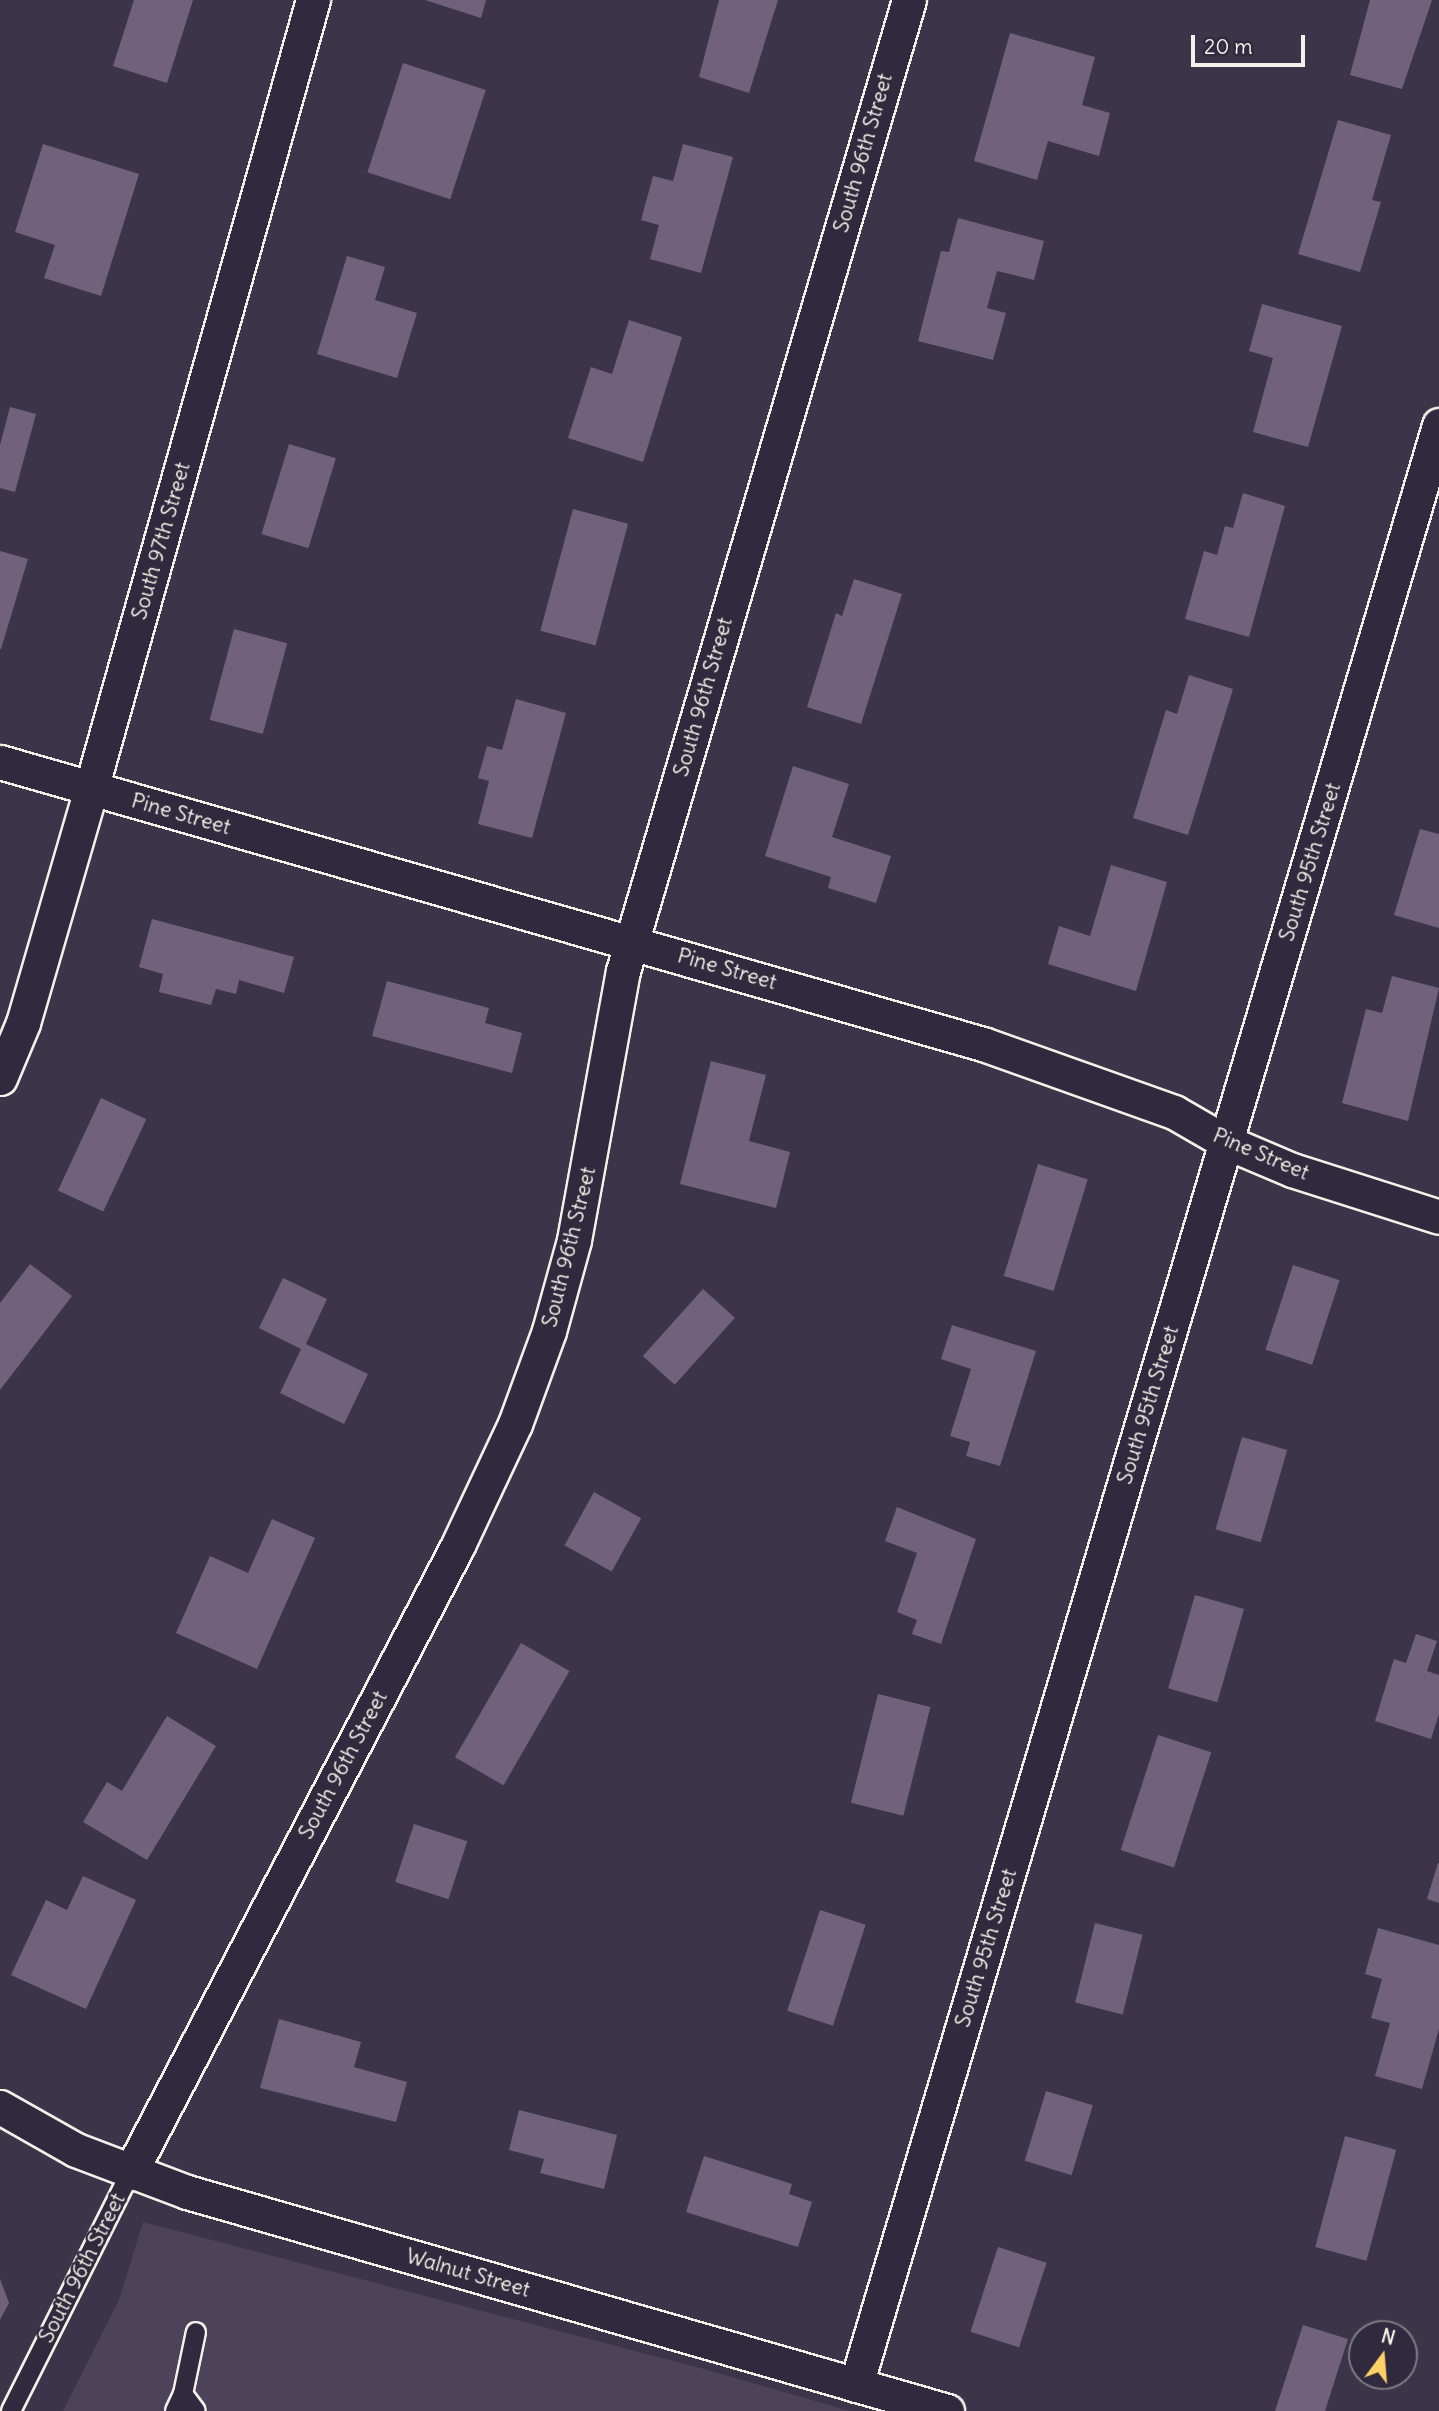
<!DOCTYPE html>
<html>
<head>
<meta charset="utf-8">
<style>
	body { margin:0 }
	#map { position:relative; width:1439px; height:2411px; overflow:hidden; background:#3c354a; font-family:Delius,sans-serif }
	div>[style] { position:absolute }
	.built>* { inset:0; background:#4c4259 }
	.building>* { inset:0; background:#71617d; transform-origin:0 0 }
	.roads { filter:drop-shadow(2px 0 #f4f1e8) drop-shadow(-2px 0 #f4f1e8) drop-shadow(0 2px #f4f1e8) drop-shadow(0 -2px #f4f1e8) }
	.service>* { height:18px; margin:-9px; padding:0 9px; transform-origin:9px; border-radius:9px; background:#2f2a3d }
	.minor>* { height:33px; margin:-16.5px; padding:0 16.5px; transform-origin:16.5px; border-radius:16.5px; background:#2f2a3d }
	span { translate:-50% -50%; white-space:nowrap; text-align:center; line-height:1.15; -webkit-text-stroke:5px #2f2a3d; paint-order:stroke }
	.street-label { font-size:21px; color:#f4f1e8 }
	.north { position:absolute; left:1348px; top:2320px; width:70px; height:70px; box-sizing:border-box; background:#2f2a3d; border:2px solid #7e7a81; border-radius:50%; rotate:16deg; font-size:19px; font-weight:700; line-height:28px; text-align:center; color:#f4f1e8 }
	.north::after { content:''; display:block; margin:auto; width:24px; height:32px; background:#ffd166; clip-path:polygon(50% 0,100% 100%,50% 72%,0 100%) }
	.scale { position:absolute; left:1191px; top:35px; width:114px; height:32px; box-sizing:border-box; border:4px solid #f4f1e8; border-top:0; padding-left:9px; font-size:21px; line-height:24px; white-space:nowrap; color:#f4f1e8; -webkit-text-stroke:5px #2f2a3d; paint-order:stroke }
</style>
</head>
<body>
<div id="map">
	<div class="built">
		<i style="clip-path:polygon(143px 2222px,704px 2369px,850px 2411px,63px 2411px,119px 2300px)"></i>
	</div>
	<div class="building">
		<i style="clip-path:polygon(134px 0,193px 0,167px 83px,113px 66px)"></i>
		<i style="clip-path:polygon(425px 0,486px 0,481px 18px)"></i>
		<i style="clip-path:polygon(719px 0,778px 0,749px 93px,699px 77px)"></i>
		<i style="clip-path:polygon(1370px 0,1432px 0,1402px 89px,1350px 75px)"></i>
		<i style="clip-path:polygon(1010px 33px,1095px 57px,1082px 105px,1110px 113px,1099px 156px,1048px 141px,1037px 180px,974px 161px)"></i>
		<i style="left:403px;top:63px;width:87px;height:115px;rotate:18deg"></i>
		<i style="clip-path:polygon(1338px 120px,1391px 135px,1372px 200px,1381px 202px,1360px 272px,1298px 254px)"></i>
		<i style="clip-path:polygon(43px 144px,139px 174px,101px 296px,44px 278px,55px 245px,15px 232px)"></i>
		<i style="clip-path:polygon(683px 144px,733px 157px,701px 273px,650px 259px,659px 225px,641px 220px,653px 176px,673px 181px)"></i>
		<i style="clip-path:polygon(958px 218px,1044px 241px,1034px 280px,997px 271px,987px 308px,1006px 313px,993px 360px,918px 341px,941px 251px,949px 252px)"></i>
		<i style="clip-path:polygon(347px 256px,385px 267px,375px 300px,417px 313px,397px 378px,317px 354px)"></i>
		<i style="clip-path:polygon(1262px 304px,1342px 326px,1308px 447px,1253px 432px,1273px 358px,1249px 351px)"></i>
		<i style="clip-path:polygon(629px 320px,682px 337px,643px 462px,568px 438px,591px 367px,612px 374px)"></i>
		<i style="clip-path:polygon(10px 407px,36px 414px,15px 492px,0 488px,0 445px)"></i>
		<i style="left:289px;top:444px;width:49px;height:94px;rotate:17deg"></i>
		<i style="clip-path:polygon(1243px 493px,1285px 506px,1249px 637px,1185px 619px,1204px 551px,1217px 555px,1225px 526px,1233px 528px)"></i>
		<i style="left:573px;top:509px;width:57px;height:126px;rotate:15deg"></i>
		<i style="clip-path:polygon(0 551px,28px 559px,1px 649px,0 649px)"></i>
		<i style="clip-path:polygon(854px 579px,902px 594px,861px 724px,807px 707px,836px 613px,842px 616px)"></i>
		<i style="left:234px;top:629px;width:55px;height:94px;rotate:15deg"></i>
		<i style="clip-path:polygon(1189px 675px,1233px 689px,1188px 835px,1133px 818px,1166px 710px,1177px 714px)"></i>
		<i style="clip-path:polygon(516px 699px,566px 713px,532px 838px,478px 824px,489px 781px,478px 778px,487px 746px,502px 750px)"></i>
		<i style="clip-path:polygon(793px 766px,849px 784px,832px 837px,891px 856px,876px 903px,828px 888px,831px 877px,765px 856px)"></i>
		<i style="clip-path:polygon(1420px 829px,1439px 834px,1439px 928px,1394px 915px)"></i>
		<i style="clip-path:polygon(1111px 865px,1167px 882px,1136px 991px,1048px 964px,1059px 926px,1090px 936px)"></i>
		<i style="clip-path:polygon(152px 919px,294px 957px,284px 993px,239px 980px,236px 994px,216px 989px,211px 1005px,159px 992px,163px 974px,139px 967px)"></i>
		<i style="clip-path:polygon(1392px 976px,1439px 988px,1408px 1121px,1342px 1103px,1366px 1009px,1382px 1013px)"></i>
		<i style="clip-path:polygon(387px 981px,489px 1008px,485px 1023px,522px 1033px,512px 1073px,372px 1036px)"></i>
		<i style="clip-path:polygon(711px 1061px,766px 1075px,749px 1141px,790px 1152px,776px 1208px,680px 1184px)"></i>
		<i style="left:101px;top:1098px;width:50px;height:102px;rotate:25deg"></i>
		<i style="left:1038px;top:1164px;width:52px;height:117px;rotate:17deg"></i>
		<i style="clip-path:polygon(30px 1264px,72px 1296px,0 1390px,0 1303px)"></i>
		<i style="left:1293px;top:1265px;width:49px;height:89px;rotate:18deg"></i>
		<i style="clip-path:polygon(283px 1278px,327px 1299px,306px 1344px,368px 1374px,344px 1424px,280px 1393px,301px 1349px,259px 1328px)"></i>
		<i style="left:703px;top:1289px;width:43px;height:90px;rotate:42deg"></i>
		<i style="clip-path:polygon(952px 1325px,1036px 1351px,1000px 1466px,966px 1456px,970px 1442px,950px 1436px,971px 1369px,941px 1359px)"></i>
		<i style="left:1242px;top:1437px;width:47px;height:96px;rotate:16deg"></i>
		<i style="left:594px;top:1492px;width:54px;height:61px;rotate:29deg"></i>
		<i style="clip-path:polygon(897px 1507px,976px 1539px,941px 1644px,912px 1634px,917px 1620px,897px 1612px,917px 1553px,885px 1541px)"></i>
		<i style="clip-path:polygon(272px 1519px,315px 1538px,257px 1669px,176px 1633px,210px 1556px,248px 1573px)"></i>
		<i style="left:1195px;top:1595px;width:51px;height:97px;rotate:16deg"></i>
		<i style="clip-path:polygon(1416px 1634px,1437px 1641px,1427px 1671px,1439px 1675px,1439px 1714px,1431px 1739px,1375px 1721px,1394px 1659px,1406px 1663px)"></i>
		<i style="left:521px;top:1643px;width:56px;height:132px;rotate:30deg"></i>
		<i style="left:878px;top:1694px;width:54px;height:112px;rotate:14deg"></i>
		<i style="clip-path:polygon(167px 1716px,216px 1746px,147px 1860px,83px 1822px,107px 1782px,122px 1791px)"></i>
		<i style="left:1158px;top:1735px;width:56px;height:121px;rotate:18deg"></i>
		<i style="left:414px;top:1824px;width:56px;height:61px;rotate:18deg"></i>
		<i style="clip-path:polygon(1438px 1863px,1439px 1863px,1439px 1903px,1427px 1899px)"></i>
		<i style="clip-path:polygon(83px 1876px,136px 1900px,86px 2009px,11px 1975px,46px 1900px,67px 1910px)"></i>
		<i style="left:820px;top:1910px;width:48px;height:106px;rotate:18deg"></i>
		<i style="left:1095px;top:1923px;width:49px;height:82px;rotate:14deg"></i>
		<i style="clip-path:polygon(1378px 1928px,1439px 1945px,1439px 2029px,1422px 2089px,1375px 2076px,1390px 2023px,1371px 2018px,1382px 1979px,1365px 1974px)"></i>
		<i style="clip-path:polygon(279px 2019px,361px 2042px,354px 2067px,407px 2082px,396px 2122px,260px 2088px)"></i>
		<i style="left:1046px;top:2091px;width:49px;height:73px;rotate:17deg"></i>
		<i style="clip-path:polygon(519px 2110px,617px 2135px,604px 2189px,540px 2173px,544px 2159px,509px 2150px)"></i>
		<i style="left:1345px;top:2136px;width:53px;height:115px;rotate:15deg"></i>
		<i style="clip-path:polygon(704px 2156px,792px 2184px,789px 2194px,812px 2202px,798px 2247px,686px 2212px)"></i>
		<i style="left:998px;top:2247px;width:51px;height:89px;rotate:18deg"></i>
		<i style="clip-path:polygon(0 2279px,9px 2303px,0 2320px)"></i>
		<i style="clip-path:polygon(1303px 2325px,1348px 2339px,1325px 2411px,1275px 2411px)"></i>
	</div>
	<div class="roads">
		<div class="service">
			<i style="left:183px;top:2394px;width:21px;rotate:53deg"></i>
			<i style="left:11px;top:2411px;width:266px;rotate:-63.4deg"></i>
			<i style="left:175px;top:2411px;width:19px;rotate:-65deg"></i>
			<i style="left:183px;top:2394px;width:63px;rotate:-78.2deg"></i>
		</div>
		<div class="minor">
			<i style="left:0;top:762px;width:1023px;rotate:16.01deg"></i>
			<i style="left:983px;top:1044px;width:203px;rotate:19.6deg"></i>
			<i style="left:1174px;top:1112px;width:60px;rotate:30deg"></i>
			<i style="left:1226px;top:1142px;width:72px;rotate:23deg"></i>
			<i style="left:1292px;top:1170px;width:154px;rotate:17.7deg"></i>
			<i style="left:0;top:1078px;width:60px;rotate:-67.3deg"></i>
			<i style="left:23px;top:1023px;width:244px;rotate:-73.8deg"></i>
			<i style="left:91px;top:789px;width:820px;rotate:-74.29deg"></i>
			<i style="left:0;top:2107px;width:87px;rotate:29.5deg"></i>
			<i style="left:76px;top:2150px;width:119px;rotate:20.7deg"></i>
			<i style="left:187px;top:2192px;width:791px;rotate:16.07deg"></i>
			<i style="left:130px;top:2173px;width:708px;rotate:-62.42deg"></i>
			<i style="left:458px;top:1545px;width:134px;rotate:-64.8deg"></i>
			<i style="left:515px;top:1424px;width:99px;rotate:-69.9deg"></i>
			<i style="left:549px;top:1331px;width:94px;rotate:-74.6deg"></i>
			<i style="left:574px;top:1240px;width:273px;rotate:-79.7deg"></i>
			<i style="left:623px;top:971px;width:1012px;rotate:-73.59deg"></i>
			<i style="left:856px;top:2385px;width:2045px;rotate:-73.43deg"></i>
		</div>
	</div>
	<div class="street-label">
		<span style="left:863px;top:153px;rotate:-74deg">South 96th Street</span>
		<span style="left:161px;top:541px;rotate:-74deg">South 97th Street</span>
		<span style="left:703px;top:697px;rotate:-74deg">South 96th Street</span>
		<span style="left:181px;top:814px;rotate:16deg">Pine Street</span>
		<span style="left:1310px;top:862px;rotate:-73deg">South 95th Street</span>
		<span style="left:727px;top:969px;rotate:16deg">Pine Street</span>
		<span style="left:1261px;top:1154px;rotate:23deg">Pine Street</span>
		<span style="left:569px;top:1247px;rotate:-76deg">South 96th Street</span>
		<span style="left:1148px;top:1405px;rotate:-73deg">South 95th Street</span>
		<span style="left:343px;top:1765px;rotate:-62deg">South 96th Street</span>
		<span style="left:986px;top:1948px;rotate:-73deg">South 95th Street</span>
		<span style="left:82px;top:2268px;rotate:-63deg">South 96th Street</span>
		<span style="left:468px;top:2273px;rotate:16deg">Walnut Street</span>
	</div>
	<div class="north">N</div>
	<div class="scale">20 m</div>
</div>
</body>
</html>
